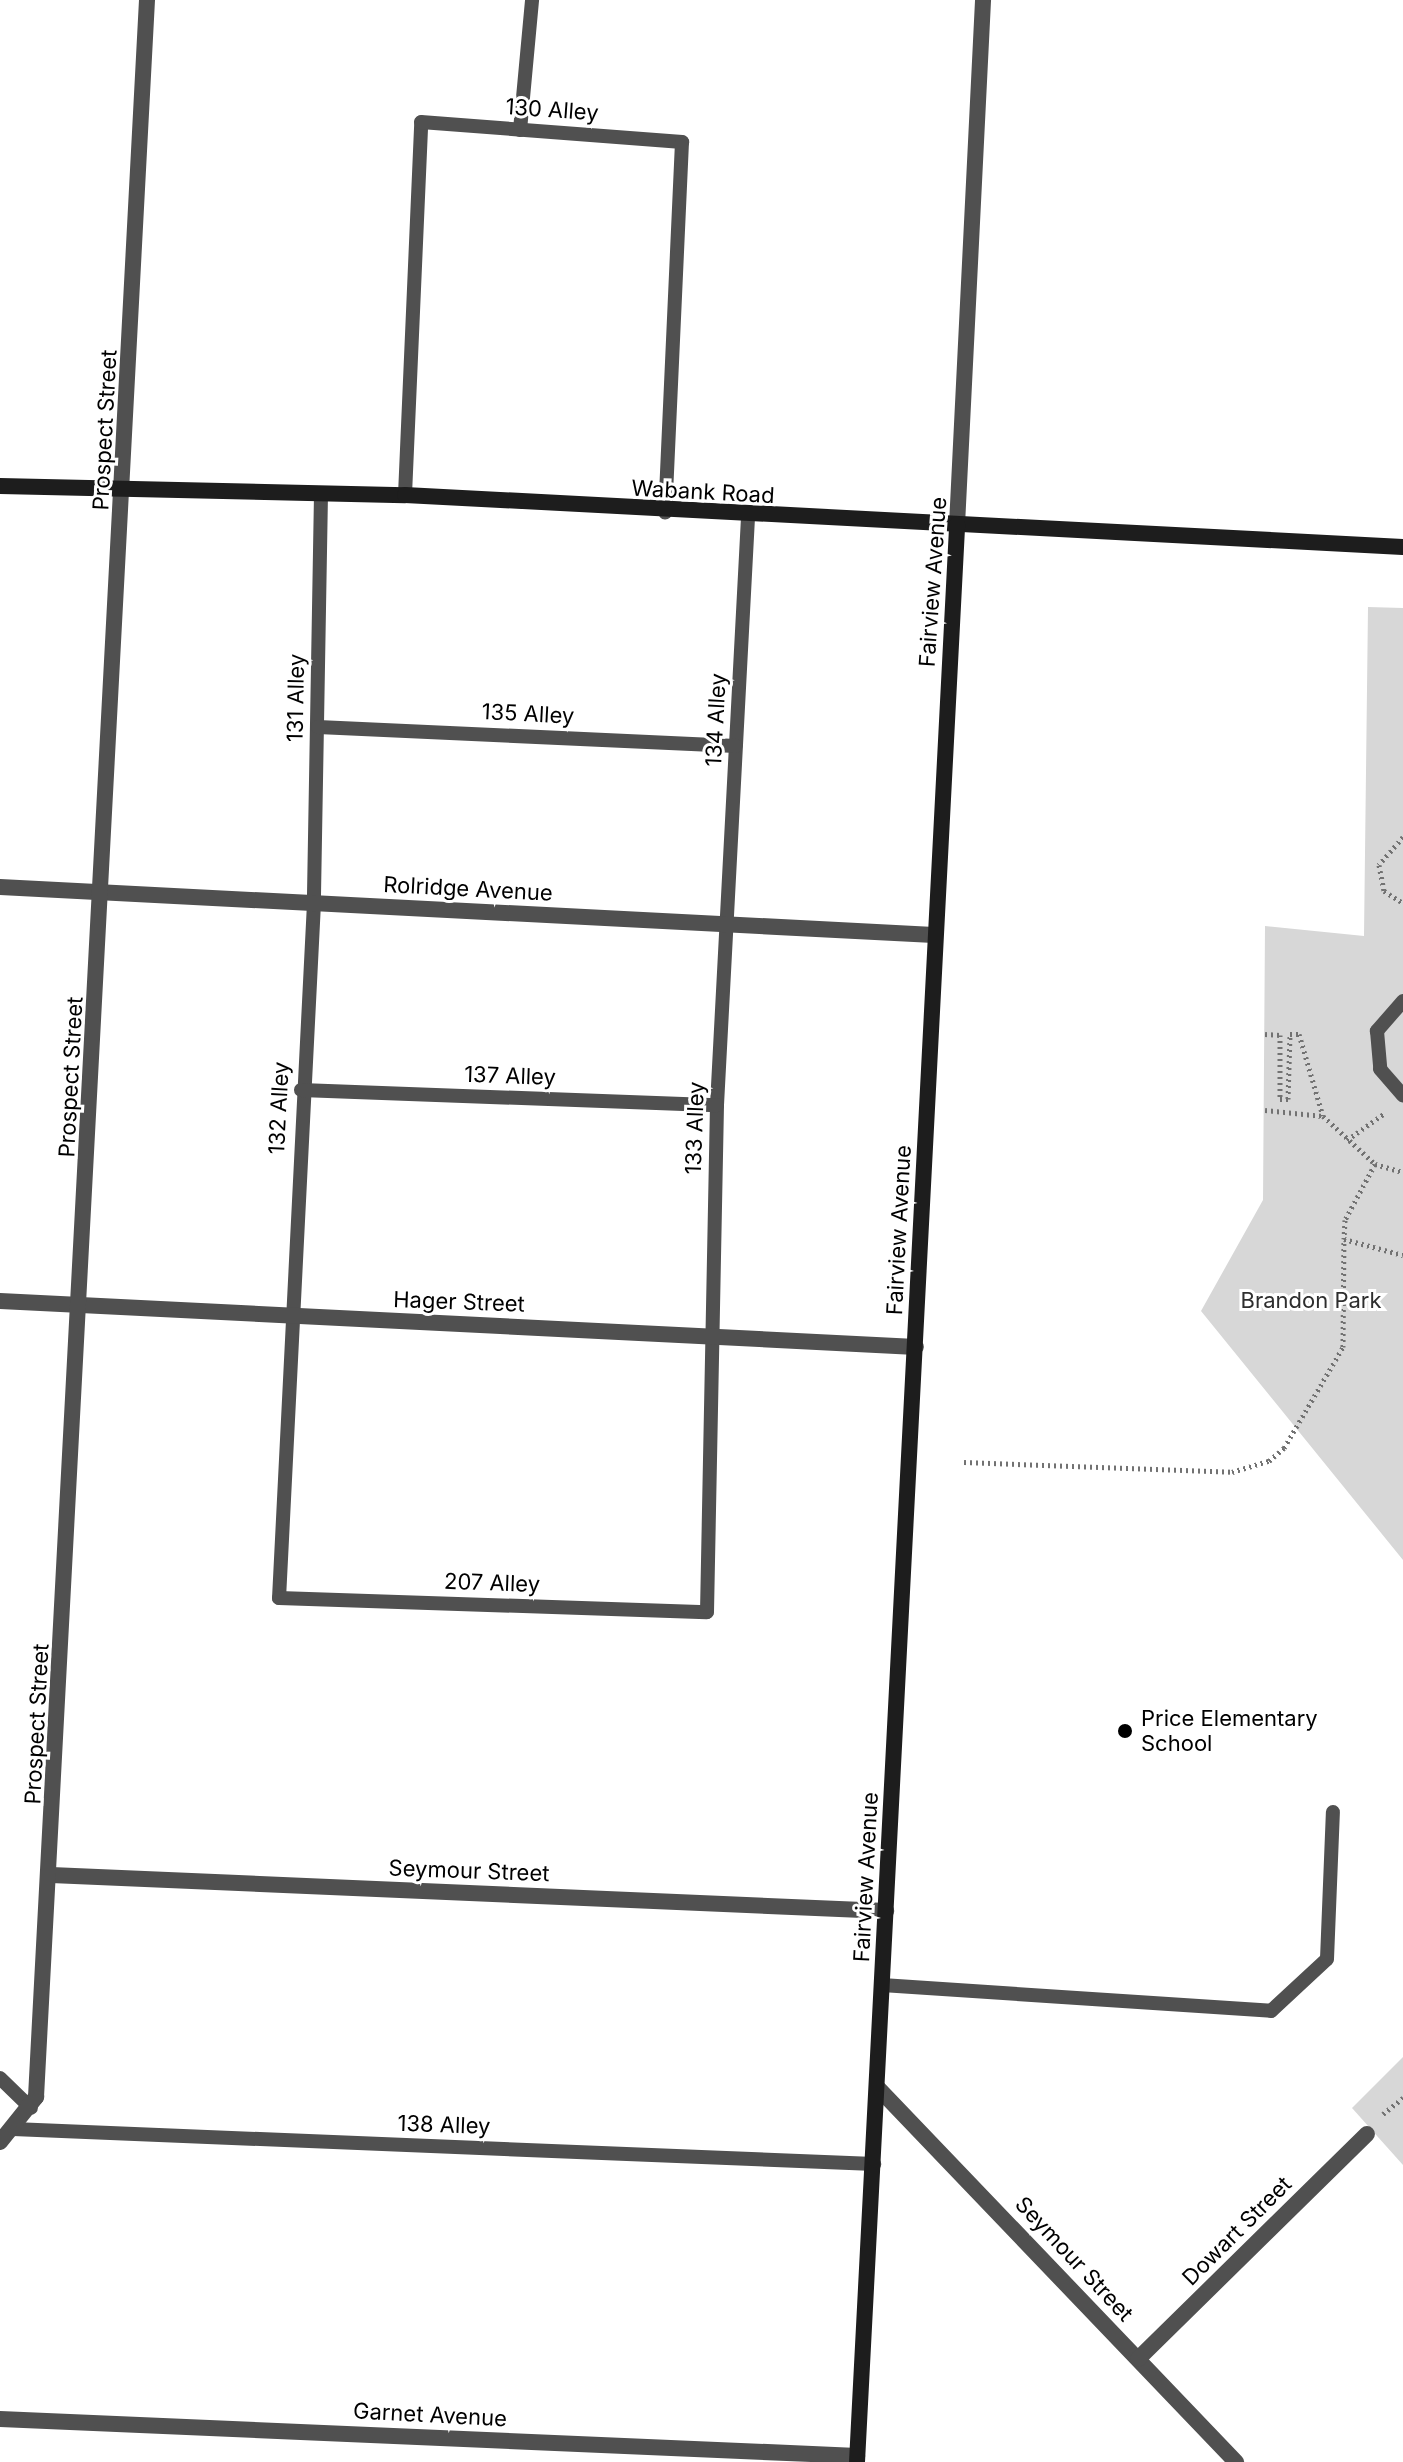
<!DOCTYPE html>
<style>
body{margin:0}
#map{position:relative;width:1403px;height:2462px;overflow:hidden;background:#fff;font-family:Inter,sans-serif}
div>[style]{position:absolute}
.green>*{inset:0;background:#d7d7d7}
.path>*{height:5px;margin-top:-2.5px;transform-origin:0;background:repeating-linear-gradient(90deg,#727272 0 2px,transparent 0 6px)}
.lane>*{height:14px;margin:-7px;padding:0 7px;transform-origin:7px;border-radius:7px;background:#505050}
.street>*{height:16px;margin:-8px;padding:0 8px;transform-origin:8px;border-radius:8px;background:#505050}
.secondary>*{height:16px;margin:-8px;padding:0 8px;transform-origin:8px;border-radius:8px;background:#1d1d1d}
.dots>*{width:22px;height:22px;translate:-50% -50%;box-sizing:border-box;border:4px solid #fff;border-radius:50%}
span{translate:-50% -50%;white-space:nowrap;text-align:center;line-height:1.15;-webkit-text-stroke:6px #fff;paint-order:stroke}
.street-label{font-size:22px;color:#000}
.park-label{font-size:22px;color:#2e2e2e}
.poi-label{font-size:22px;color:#000}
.left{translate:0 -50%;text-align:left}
</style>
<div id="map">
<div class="green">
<div style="clip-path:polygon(1368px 607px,1403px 608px,1403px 1560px,1201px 1311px,1263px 1200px,1265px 926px,1364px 936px)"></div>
<div style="clip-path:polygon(1403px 2057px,1403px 2165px,1352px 2108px)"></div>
</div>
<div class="path">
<div style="left:1403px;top:837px;width:37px;rotate:131deg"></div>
<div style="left:1379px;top:865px;width:26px;rotate:79deg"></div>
<div style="left:1384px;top:891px;width:22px;rotate:32deg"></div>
<div style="left:1265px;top:1034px;width:15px;rotate:4deg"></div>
<div style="left:1280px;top:1035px;width:64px;rotate:90deg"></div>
<div style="left:1280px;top:1099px;width:8px"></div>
<div style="left:1288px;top:1099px;width:65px;rotate:-88.2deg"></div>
<div style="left:1290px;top:1034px;width:9px"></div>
<div style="left:1299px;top:1034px;width:85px;rotate:73.7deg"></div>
<div style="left:1323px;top:1116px;width:71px;rotate:42.7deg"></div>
<div style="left:1375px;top:1164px;width:29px;rotate:16deg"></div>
<div style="left:1265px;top:1110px;width:58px;rotate:5.9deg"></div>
<div style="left:1347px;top:1140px;width:47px;rotate:-35.4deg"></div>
<div style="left:1375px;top:1164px;width:64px;rotate:118.2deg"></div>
<div style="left:1345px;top:1220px;width:19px;rotate:93deg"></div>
<div style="left:1344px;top:1239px;width:61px;rotate:15.2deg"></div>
<div style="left:964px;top:1462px;width:268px;rotate:2.1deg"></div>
<div style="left:1232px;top:1472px;width:39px;rotate:-17deg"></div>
<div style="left:1269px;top:1461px;width:20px;rotate:-41deg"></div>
<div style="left:1284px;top:1448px;width:117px;rotate:-59.7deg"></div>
<div style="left:1343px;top:1347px;width:108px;rotate:-89.5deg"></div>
<div style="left:1383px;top:2114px;width:26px;rotate:-39deg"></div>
</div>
<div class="lane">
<div style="left:520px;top:130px;width:131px;rotate:-84.7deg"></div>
<div style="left:321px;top:494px;width:409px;rotate:91deg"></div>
<div style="left:314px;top:903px;width:696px;rotate:92.88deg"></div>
<div style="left:279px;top:1598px;width:428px;rotate:1.9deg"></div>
<div style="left:707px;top:1612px;width:507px;rotate:-88.87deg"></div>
<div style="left:717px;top:1105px;width:589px;rotate:-86.98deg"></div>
<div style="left:405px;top:495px;width:373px;rotate:-87.5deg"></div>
<div style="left:421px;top:122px;width:262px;rotate:4.4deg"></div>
<div style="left:682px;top:142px;width:371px;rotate:92.6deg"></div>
<div style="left:318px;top:727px;width:418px;rotate:2.6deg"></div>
<div style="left:1403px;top:1001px;width:40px;rotate:131deg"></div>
<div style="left:1377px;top:1031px;width:38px;rotate:85deg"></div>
<div style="left:1380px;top:1069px;width:35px;rotate:49deg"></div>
<div style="left:301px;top:1090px;width:416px;rotate:2.1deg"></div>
<div style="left:882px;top:1985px;width:390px;rotate:3.8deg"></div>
<div style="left:1271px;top:2011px;width:76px;rotate:-42.9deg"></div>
<div style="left:1327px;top:1959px;width:147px;rotate:-87.7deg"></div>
<div style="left:0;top:2078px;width:43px;rotate:44.1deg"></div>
<div style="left:13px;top:2129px;width:862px;rotate:2.33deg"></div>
</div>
<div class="street">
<div style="left:957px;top:525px;width:526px;rotate:-87.16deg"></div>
<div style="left:0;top:887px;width:935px;rotate:2.94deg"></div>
<div style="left:0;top:1301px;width:917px;rotate:2.87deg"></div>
<div style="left:51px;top:1875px;width:836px;rotate:2.47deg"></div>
<div style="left:878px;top:2088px;width:518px;rotate:46.25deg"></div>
<div style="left:0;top:2142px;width:58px;rotate:-51.3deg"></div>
<div style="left:36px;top:2097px;width:2100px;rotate:-86.97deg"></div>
<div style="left:1138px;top:2359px;width:321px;rotate:-44.5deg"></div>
<div style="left:0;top:2419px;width:858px;rotate:2.47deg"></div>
</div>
<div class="secondary">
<div style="left:0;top:486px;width:405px;rotate:1.3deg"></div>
<div style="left:405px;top:495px;width:999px;rotate:2.98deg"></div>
<div style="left:857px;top:2462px;width:1940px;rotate:-87.04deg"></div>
</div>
<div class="dots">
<div style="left:1125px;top:1731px;background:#000"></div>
</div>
<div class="street-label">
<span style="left:552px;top:110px;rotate:4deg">130 Alley</span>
<span style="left:105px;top:430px;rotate:-87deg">Prospect Street</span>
<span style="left:703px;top:492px;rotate:3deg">Wabank Road</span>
<span style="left:933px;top:582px;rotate:-86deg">Fairview Avenue</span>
<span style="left:296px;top:698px;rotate:-89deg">131 Alley</span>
<span style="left:528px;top:714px;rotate:3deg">135 Alley</span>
<span style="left:716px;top:720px;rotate:-87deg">134 Alley</span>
<span style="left:468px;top:889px;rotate:3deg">Rolridge Avenue</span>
<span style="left:510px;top:1076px;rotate:2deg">137 Alley</span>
<span style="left:71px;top:1077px;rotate:-87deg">Prospect Street</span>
<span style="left:279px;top:1108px;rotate:-87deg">132 Alley</span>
<span style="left:695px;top:1128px;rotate:-88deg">133 Alley</span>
<span style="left:899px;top:1230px;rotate:-87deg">Fairview Avenue</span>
<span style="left:459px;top:1302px;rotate:2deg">Hager Street</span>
<span style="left:492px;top:1583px;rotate:2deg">207 Alley</span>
<span style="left:37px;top:1724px;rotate:-87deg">Prospect Street</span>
<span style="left:469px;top:1871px;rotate:2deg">Seymour Street</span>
<span style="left:866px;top:1877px;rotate:-87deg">Fairview Avenue</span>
<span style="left:444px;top:2125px;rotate:2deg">138 Alley</span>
<span style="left:1237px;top:2231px;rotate:-45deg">Dowart Street</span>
<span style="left:1074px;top:2259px;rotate:47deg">Seymour Street</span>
<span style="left:430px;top:2415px;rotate:3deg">Garnet Avenue</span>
</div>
<div class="park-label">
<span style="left:1311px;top:1301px">Brandon Park</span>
</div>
<div class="poi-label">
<span class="left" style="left:1141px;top:1731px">Price Elementary<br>School</span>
</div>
</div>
